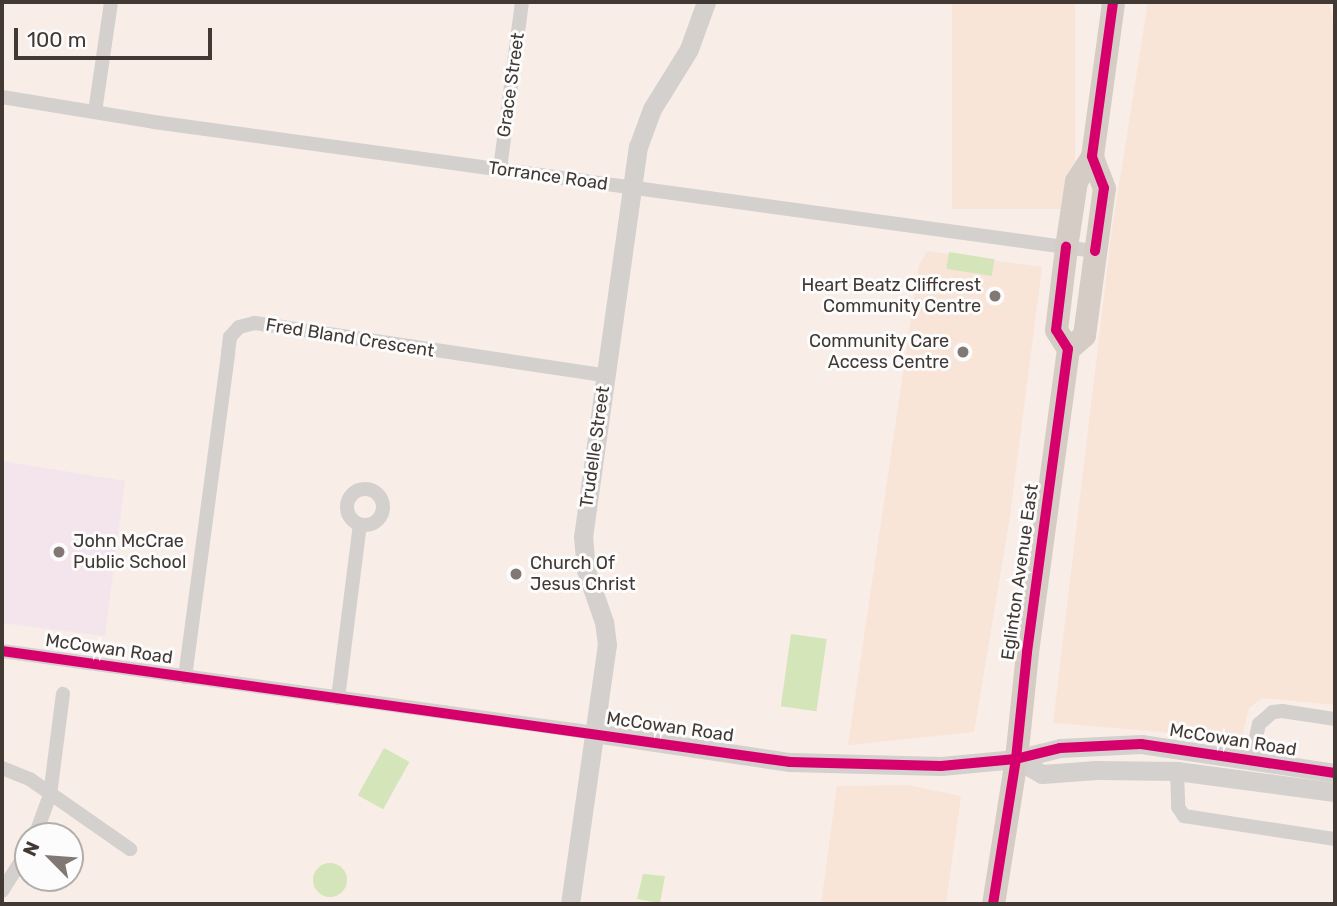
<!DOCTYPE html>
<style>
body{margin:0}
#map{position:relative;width:1337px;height:906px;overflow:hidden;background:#f8ede7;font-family:Rubik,sans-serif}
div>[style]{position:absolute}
.built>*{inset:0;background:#f9e4d8;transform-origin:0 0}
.education>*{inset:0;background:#f4e5ec}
.green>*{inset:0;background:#d4e5b9;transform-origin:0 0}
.round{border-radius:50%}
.street>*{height:14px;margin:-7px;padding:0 7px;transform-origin:7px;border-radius:7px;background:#d3d0ce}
.street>.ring{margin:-7px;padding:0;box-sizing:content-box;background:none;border:14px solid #d3d0ce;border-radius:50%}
.secondary>*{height:19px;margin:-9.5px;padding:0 9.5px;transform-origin:9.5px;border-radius:9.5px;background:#d3d0ce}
.primary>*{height:23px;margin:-11.5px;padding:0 11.5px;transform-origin:11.5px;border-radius:11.5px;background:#d5cdc5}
.cycleway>*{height:10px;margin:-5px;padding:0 5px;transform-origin:5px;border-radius:5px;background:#d6006c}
.dots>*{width:19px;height:19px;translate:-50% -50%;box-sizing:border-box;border:4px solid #fcfcfc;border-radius:50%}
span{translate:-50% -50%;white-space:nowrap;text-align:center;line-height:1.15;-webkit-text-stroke:6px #fcfcfc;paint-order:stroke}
.street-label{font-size:18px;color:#423935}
.poi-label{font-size:18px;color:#423935}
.right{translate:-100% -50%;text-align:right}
.left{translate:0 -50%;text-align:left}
.frame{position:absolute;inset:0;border:4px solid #423935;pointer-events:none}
.north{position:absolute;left:14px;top:822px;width:70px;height:70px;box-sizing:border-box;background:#fcfcfc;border:2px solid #b2aeac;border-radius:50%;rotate:295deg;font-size:19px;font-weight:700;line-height:28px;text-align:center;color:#423935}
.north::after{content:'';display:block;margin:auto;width:24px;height:32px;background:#827873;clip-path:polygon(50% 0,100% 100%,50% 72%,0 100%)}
.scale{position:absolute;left:14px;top:28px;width:198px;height:32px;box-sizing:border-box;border:4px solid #423935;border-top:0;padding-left:9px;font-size:21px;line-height:24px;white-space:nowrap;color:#423935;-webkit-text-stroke:5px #fcfcfc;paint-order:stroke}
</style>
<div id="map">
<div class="built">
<div style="left:952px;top:2px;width:123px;height:207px"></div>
<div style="clip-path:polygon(1148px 2px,1329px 2px,1335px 29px,1335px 705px,1262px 698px,1249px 708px,1240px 744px,1162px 732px,1053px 723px,1112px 229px)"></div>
<div style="clip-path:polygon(927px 251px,1042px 267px,1010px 516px,974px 732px,848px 745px,919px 265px)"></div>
<div style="clip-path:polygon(907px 785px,961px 796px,946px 904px,821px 904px,837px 786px)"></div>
</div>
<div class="education">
<div style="clip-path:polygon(2px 461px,125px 481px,105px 636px,2px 623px)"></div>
</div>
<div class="green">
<div style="left:949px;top:252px;width:46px;height:17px;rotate:9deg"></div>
<div style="left:791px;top:634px;width:36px;height:73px;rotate:8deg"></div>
<div style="left:384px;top:748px;width:29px;height:54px;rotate:29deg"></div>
<div class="round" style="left:313px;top:863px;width:34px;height:34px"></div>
<div style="clip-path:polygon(643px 874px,665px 876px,660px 903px,637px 899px)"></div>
</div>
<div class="street">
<div style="left:2px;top:97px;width:154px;rotate:9.3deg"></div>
<div style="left:154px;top:122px;width:950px;rotate:7.81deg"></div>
<div style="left:95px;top:112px;width:111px;rotate:-81.7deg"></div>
<div style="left:500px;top:169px;width:168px;rotate:-82.5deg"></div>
<div class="ring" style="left:347px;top:489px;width:22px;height:22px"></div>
<div style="left:2px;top:651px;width:599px;rotate:7.87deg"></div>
<div style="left:185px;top:677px;width:327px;rotate:-82.4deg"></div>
<div style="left:228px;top:353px;width:16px;rotate:-83deg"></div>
<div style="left:230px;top:337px;width:13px;rotate:-48deg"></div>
<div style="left:239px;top:327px;width:16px;rotate:-14deg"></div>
<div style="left:255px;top:323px;width:354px;rotate:8.5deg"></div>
<div style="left:338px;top:698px;width:175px;rotate:-82.8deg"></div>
<div style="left:1251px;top:761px;width:38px;rotate:-78deg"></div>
<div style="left:1259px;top:724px;width:18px;rotate:-41deg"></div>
<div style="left:1273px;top:712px;width:9px;rotate:-6deg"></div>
<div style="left:1282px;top:711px;width:54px;rotate:8.6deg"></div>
<div style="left:2px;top:768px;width:31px;rotate:22deg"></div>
<div style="left:31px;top:780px;width:121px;rotate:34.9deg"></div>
<div style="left:1177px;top:771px;width:36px;rotate:88deg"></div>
<div style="left:1178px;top:807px;width:11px;rotate:56deg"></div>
<div style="left:1184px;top:816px;width:153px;rotate:8.7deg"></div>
<div style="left:35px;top:836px;width:44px;rotate:-69.9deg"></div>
<div style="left:50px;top:795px;width:102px;rotate:-82.7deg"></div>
<div style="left:2px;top:891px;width:49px;rotate:-57.6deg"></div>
</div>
<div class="secondary">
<div style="left:595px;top:733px;width:197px;rotate:8.5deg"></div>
<div style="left:790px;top:762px;width:151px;rotate:1.5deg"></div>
<div style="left:941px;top:766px;width:75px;rotate:-5.3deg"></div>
<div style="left:1016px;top:759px;width:45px;rotate:-14deg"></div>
<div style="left:1060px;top:748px;width:81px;rotate:-2.8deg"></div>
<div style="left:1141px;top:744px;width:196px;rotate:8.5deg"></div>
<div style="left:1016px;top:759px;width:30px;rotate:30deg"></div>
<div style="left:1042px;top:774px;width:54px;rotate:-4.2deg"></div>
<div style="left:1096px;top:770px;width:81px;rotate:0.7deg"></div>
<div style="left:1177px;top:771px;width:159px;rotate:7.6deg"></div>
<div style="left:570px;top:904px;width:262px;rotate:-81.9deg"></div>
<div style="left:607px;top:645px;width:23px;rotate:-97deg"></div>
<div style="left:604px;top:622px;width:55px;rotate:-109.1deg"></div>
<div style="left:586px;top:570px;width:33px;rotate:-95deg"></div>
<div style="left:583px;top:537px;width:394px;rotate:-82deg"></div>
<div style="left:638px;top:147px;width:40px;rotate:-69.8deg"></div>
<div style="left:652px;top:109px;width:70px;rotate:-58.3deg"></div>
<div style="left:689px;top:49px;width:50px;rotate:-70.1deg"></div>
</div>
<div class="primary">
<div style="left:1068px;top:349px;width:22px;rotate:-122deg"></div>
<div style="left:1056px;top:330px;width:84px;rotate:-83.1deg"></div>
<div style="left:1066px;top:247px;width:67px;rotate:-81.4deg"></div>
<div style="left:1076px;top:181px;width:30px;rotate:-57deg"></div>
<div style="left:1092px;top:156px;width:155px;rotate:-82.2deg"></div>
<div style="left:993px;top:904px;width:147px;rotate:-81deg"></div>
<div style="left:1016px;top:759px;width:108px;rotate:-84.1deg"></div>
<div style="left:1027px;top:652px;width:306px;rotate:-82.3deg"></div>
<div style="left:1068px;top:349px;width:21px;rotate:-41deg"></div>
<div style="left:1084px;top:335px;width:148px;rotate:-82.3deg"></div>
<div style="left:1104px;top:188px;width:34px;rotate:-111deg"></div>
</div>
<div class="cycleway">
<div style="left:1095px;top:251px;width:64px;rotate:-81.9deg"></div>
<div style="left:1104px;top:188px;width:34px;rotate:-111deg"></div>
<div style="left:1092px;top:156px;width:155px;rotate:-82.2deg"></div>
<div style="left:2px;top:651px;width:796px;rotate:8.02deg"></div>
<div style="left:790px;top:762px;width:151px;rotate:1.5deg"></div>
<div style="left:941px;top:766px;width:75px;rotate:-5.3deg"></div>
<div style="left:1016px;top:759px;width:45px;rotate:-14deg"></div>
<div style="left:1060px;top:748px;width:81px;rotate:-2.8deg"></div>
<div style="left:1141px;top:744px;width:196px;rotate:8.5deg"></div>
<div style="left:993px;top:904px;width:147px;rotate:-81deg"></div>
<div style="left:1016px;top:759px;width:108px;rotate:-84.1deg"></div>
<div style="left:1027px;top:652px;width:306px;rotate:-82.3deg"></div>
<div style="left:1068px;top:349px;width:22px;rotate:-122deg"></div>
<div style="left:1056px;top:330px;width:84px;rotate:-83.1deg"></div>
</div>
<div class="dots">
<div style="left:995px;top:296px;background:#827873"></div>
<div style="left:963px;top:352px;background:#827873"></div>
<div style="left:59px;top:552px;background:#827873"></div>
<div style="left:516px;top:574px;background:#827873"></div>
</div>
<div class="street-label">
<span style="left:511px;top:85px;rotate:-82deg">Grace Street</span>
<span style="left:548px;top:176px;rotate:8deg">Torrance Road</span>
<span style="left:350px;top:338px;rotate:9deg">Fred Bland Crescent</span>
<span style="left:595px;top:447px;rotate:-82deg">Trudelle Street</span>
<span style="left:1020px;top:572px;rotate:-82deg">Eglinton Avenue East</span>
<span style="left:109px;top:649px;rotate:8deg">McCowan Road</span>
<span style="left:670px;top:727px;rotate:8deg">McCowan Road</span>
<span style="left:1233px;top:740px;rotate:9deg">McCowan Road</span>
</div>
<div class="poi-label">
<span class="right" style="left:981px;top:296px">Heart Beatz Cliffcrest<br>Community Centre</span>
<span class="right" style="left:949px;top:352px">Community Care<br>Access Centre</span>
<span class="left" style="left:73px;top:552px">John McCrae<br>Public School</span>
<span class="left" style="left:530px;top:574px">Church Of<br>Jesus Christ</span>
</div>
<div class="frame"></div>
<div class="north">N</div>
<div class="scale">100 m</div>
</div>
